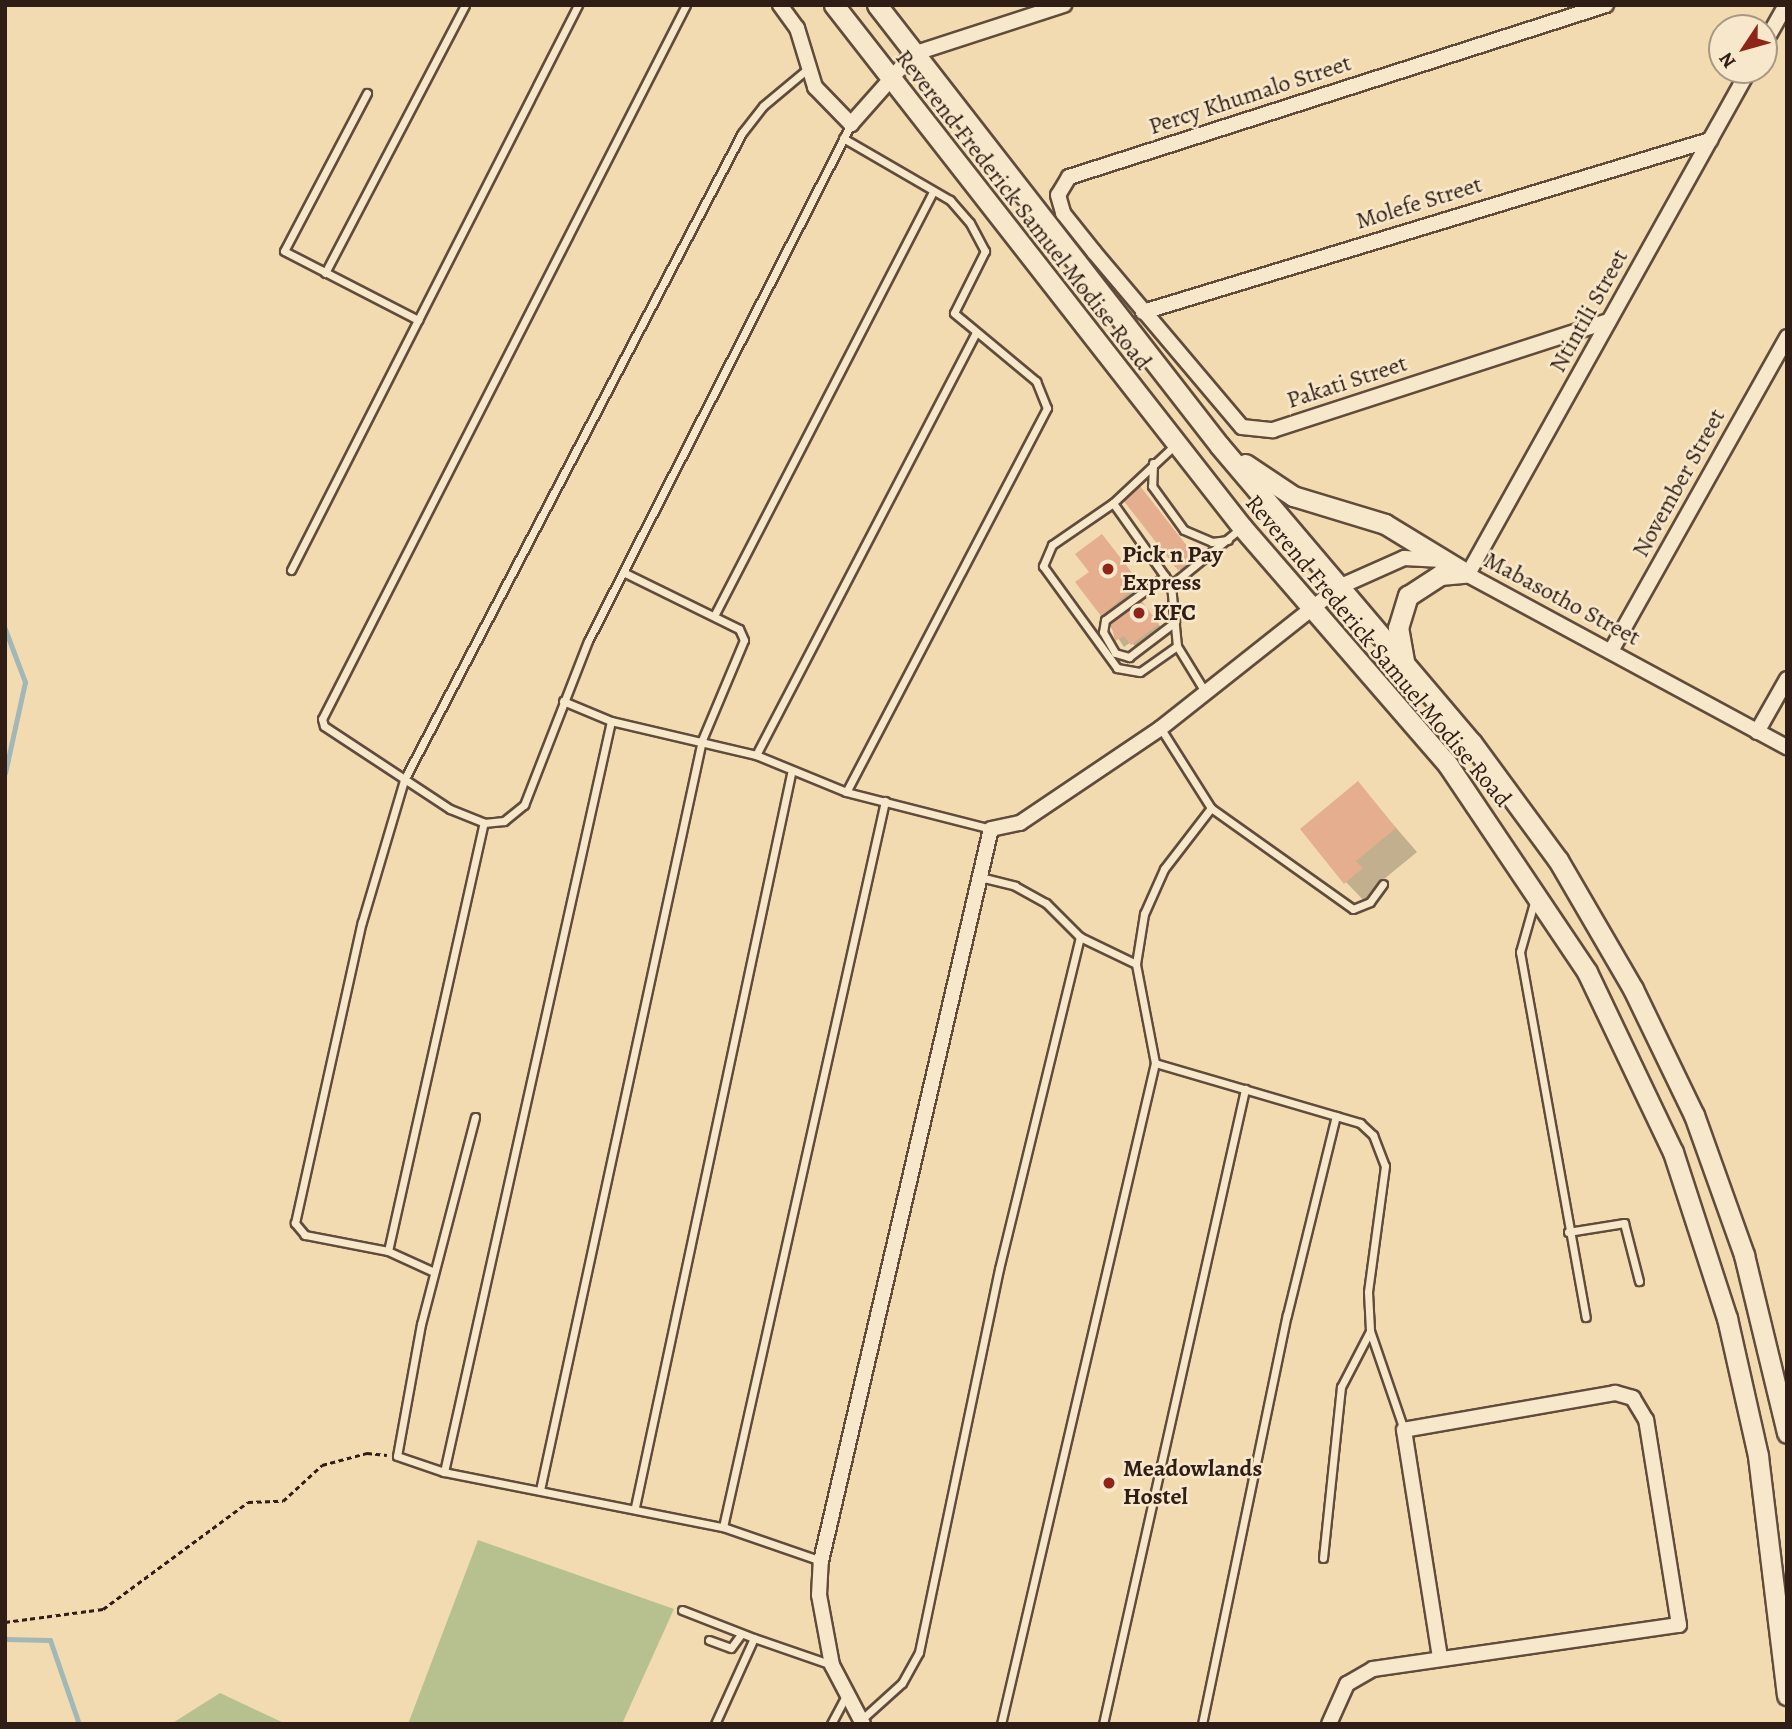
<!DOCTYPE html>
<style>
body{margin:0}
#map{position:relative;width:1792px;height:1729px;overflow:hidden;background:#f3dbb1;font-family:Alegreya,serif}
div>[style]{position:absolute}
.green>*{inset:0;background:#b6c18f}
.shadow>*{inset:0;background:#0003}
.stream>*{height:5px;margin:-2.5px;padding:0 2.5px;transform-origin:2.5px;border-radius:2.5px;background:#a1b8b7}
.building>*{inset:0;background:#e5ae8e;transform-origin:0 0}
.path>*{height:2.5px;margin-top:-1.25px;transform-origin:0;background:repeating-linear-gradient(90deg,#301d15 0 5px,transparent 0 8.5px)}
.roads{filter:drop-shadow(2px 0 #614c3c) drop-shadow(-2px 0 #614c3c) drop-shadow(0 2px #614c3c) drop-shadow(0 -2px #614c3c)}
.lane>*{height:7px;margin:-3.5px;padding:0 3.5px;transform-origin:3.5px;border-radius:3.5px;background:#f7e8cc}
.street>*{height:14px;margin:-7px;padding:0 7px;transform-origin:7px;border-radius:7px;background:#f7e8cc}
.secondary>*{height:19px;margin:-9.5px;padding:0 9.5px;transform-origin:9.5px;border-radius:9.5px;background:#f7e8cc}
.dots>*{width:19px;height:19px;translate:-50% -50%;box-sizing:border-box;border:4px solid #f7e8cc;border-radius:50%}
span{translate:-50% -50%;white-space:nowrap;text-align:center;line-height:1.15;-webkit-text-stroke:5px #f7e8cc;paint-order:stroke}
.street-label{font-size:24px;color:#301d15}
.poi-label{font-size:24px;color:#301d15;font-weight:700}
.left{translate:0 -50%;text-align:left}
.frame{position:absolute;inset:0;border:7px solid #301d15;pointer-events:none}
.north{position:absolute;left:1708px;top:14px;width:70px;height:70px;box-sizing:border-box;background:#f7e8cc;border:2px solid #a79783;border-radius:50%;rotate:234deg;font-size:19px;font-weight:700;line-height:28px;text-align:center;color:#301d15}
.north::after{content:'';display:block;margin:auto;width:24px;height:32px;background:#8f2418;clip-path:polygon(50% 0,100% 100%,50% 72%,0 100%)}
</style>
<div id="map">
<div class="green">
<div style="clip-path:polygon(478px 1540px,674px 1609px,622px 1724px,408px 1724px)"></div>
<div style="clip-path:polygon(220px 1693px,286px 1724px,171px 1724px)"></div>
</div>
<div class="shadow">
<div style="clip-path:polygon(1143px 491px,1198px 560px,1183px 572px,1180px 570px)"></div>
<div style="clip-path:polygon(1102px 536px,1149px 595px,1140px 602px,1165px 632px,1139px 651px,1131px 642px,1124px 647px,1102px 614px,1091px 572px)"></div>
<div style="clip-path:polygon(1358px 784px,1417px 852px,1378px 884px,1384px 892px,1368px 905px,1346px 882px)"></div>
</div>
<div class="stream">
<div style="left:5px;top:629px;width:57px;rotate:69.3deg"></div>
<div style="left:25px;top:682px;width:93px;rotate:102.4deg"></div>
<div style="left:5px;top:1639px;width:45px;rotate:1.3deg"></div>
<div style="left:50px;top:1640px;width:89px;rotate:71deg"></div>
</div>
<div class="building">
<div style="left:1140px;top:486px;width:90px;height:22px;rotate:52deg"></div>
<div style="clip-path:polygon(1102px 534px,1140px 583px,1101px 616px,1075px 582px,1089px 572px,1075px 554px)"></div>
<div style="clip-path:polygon(1142px 601px,1159px 624px,1131px 645px,1124px 636px,1115px 641px,1111px 623px)"></div>
<div style="clip-path:polygon(1358px 781px,1396px 828px,1356px 861px,1363px 868px,1344px 884px,1300px 829px)"></div>
</div>
<div class="path">
<div style="left:5px;top:1622px;width:99px;rotate:-7.6deg"></div>
<div style="left:103px;top:1609px;width:180px;rotate:-36.4deg"></div>
<div style="left:248px;top:1502px;width:35px;rotate:-2deg"></div>
<div style="left:283px;top:1501px;width:53px;rotate:-42.7deg"></div>
<div style="left:322px;top:1465px;width:47px;rotate:-14.9deg"></div>
<div style="left:367px;top:1453px;width:20px;rotate:6deg"></div>
</div>
<div class="roads">
<div class="lane">
<div style="left:686px;top:5px;width:801px;rotate:117.01deg"></div>
<div style="left:322px;top:719px;width:7px;rotate:74deg"></div>
<div style="left:324px;top:726px;width:151px;rotate:33.4deg"></div>
<div style="left:450px;top:809px;width:37px;rotate:22deg"></div>
<div style="left:484px;top:823px;width:20px;rotate:-6deg"></div>
<div style="left:504px;top:821px;width:26px;rotate:-39deg"></div>
<div style="left:524px;top:805px;width:176px;rotate:-68.7deg"></div>
<div style="left:588px;top:641px;width:580px;rotate:-63.04deg"></div>
<div style="left:367px;top:93px;width:178px;rotate:117.7deg"></div>
<div style="left:284px;top:251px;width:151px;rotate:27.2deg"></div>
<div style="left:843px;top:138px;width:124px;rotate:30.1deg"></div>
<div style="left:950px;top:200px;width:30px;rotate:49deg"></div>
<div style="left:970px;top:223px;width:32px;rotate:62deg"></div>
<div style="left:985px;top:251px;width:69px;rotate:116.6deg"></div>
<div style="left:954px;top:313px;width:107px;rotate:39.7deg"></div>
<div style="left:1036px;top:381px;width:29px;rotate:68deg"></div>
<div style="left:1047px;top:408px;width:433px;rotate:117.6deg"></div>
<div style="left:325px;top:273px;width:302px;rotate:-62.4deg"></div>
<div style="left:1176px;top:444px;width:86px;rotate:136.9deg"></div>
<div style="left:1113px;top:503px;width:100px;rotate:54.7deg"></div>
<div style="left:1171px;top:585px;width:61px;rotate:84.4deg"></div>
<div style="left:1177px;top:646px;width:52px;rotate:58.5deg"></div>
<div style="left:1153px;top:463px;width:23px;rotate:92deg"></div>
<div style="left:1152px;top:486px;width:54px;rotate:54deg"></div>
<div style="left:1184px;top:530px;width:30px;rotate:23deg"></div>
<div style="left:1212px;top:542px;width:16px;rotate:-7deg"></div>
<div style="left:1113px;top:503px;width:74px;rotate:145.5deg"></div>
<div style="left:1052px;top:545px;width:23px;rotate:113deg"></div>
<div style="left:1043px;top:566px;width:126px;rotate:54deg"></div>
<div style="left:1117px;top:668px;width:23px;rotate:10deg"></div>
<div style="left:1140px;top:672px;width:45px;rotate:-35.1deg"></div>
<div style="left:291px;top:570px;width:634px;rotate:-63.07deg"></div>
<div style="left:1165px;top:576px;width:74px;rotate:143.7deg"></div>
<div style="left:1105px;top:620px;width:12px;rotate:99deg"></div>
<div style="left:1103px;top:632px;width:24px;rotate:60deg"></div>
<div style="left:1115px;top:653px;width:15px;rotate:16deg"></div>
<div style="left:1129px;top:657px;width:58px;rotate:-37.3deg"></div>
<div style="left:1171px;top:585px;width:92px;rotate:-39.2deg"></div>
<div style="left:714px;top:616px;width:476px;rotate:-62.7deg"></div>
<div style="left:563px;top:701px;width:52px;rotate:22.6deg"></div>
<div style="left:611px;top:721px;width:149px;rotate:13.2deg"></div>
<div style="left:756px;top:755px;width:97px;rotate:22.3deg"></div>
<div style="left:846px;top:792px;width:150px;rotate:14.3deg"></div>
<div style="left:756px;top:755px;width:476px;rotate:-62.5deg"></div>
<div style="left:1211px;top:808px;width:174px;rotate:35.4deg"></div>
<div style="left:1353px;top:909px;width:18px;rotate:-22deg"></div>
<div style="left:1370px;top:902px;width:22px;rotate:-54deg"></div>
<div style="left:980px;top:877px;width:36px;rotate:14deg"></div>
<div style="left:1015px;top:886px;width:35px;rotate:29deg"></div>
<div style="left:1046px;top:903px;width:48px;rotate:45deg"></div>
<div style="left:1080px;top:937px;width:62px;rotate:25.7deg"></div>
<div style="left:1535px;top:899px;width:55px;rotate:105.8deg"></div>
<div style="left:1520px;top:952px;width:371px;rotate:79.8deg"></div>
<div style="left:1155px;top:1063px;width:214px;rotate:16.3deg"></div>
<div style="left:1360px;top:1123px;width:18px;rotate:43deg"></div>
<div style="left:1373px;top:1135px;width:33px;rotate:69deg"></div>
<div style="left:1385px;top:1166px;width:127px;rotate:97.7deg"></div>
<div style="left:1368px;top:1292px;width:39px;rotate:87deg"></div>
<div style="left:1370px;top:1331px;width:105px;rotate:71deg"></div>
<div style="left:475px;top:1117px;width:214px;rotate:104.6deg"></div>
<div style="left:421px;top:1324px;width:134px;rotate:100.3deg"></div>
<div style="left:397px;top:1456px;width:50px;rotate:18.8deg"></div>
<div style="left:444px;top:1472px;width:284px;rotate:11.2deg"></div>
<div style="left:723px;top:1527px;width:104px;rotate:19.1deg"></div>
<div style="left:1568px;top:1232px;width:57px;rotate:-9.1deg"></div>
<div style="left:1624px;top:1223px;width:60px;rotate:75.5deg"></div>
<div style="left:388px;top:1251px;width:439px;rotate:-77.4deg"></div>
<div style="left:434px;top:1272px;width:51px;rotate:-155.5deg"></div>
<div style="left:388px;top:1251px;width:85px;rotate:-169.1deg"></div>
<div style="left:305px;top:1235px;width:16px;rotate:-130deg"></div>
<div style="left:295px;top:1223px;width:308px;rotate:-77.5deg"></div>
<div style="left:362px;top:922px;width:148px;rotate:-73.5deg"></div>
<div style="left:404px;top:780px;width:730px;rotate:-62.42deg"></div>
<div style="left:742px;top:133px;width:34px;rotate:-52deg"></div>
<div style="left:763px;top:106px;width:56px;rotate:-39.9deg"></div>
<div style="left:444px;top:1472px;width:769px;rotate:-77.46deg"></div>
<div style="left:540px;top:1490px;width:767px;rotate:-77.81deg"></div>
<div style="left:702px;top:740px;width:108px;rotate:-67.2deg"></div>
<div style="left:744px;top:640px;width:12px;rotate:-114deg"></div>
<div style="left:739px;top:629px;width:129px;rotate:-153.8deg"></div>
<div style="left:635px;top:1507px;width:749px;rotate:-77.99deg"></div>
<div style="left:723px;top:1527px;width:744px;rotate:-77.42deg"></div>
<div style="left:1323px;top:1558px;width:172px;rotate:-84deg"></div>
<div style="left:1341px;top:1387px;width:63px;rotate:-62.6deg"></div>
<div style="left:682px;top:1610px;width:77px;rotate:21.3deg"></div>
<div style="left:709px;top:1640px;width:23px;rotate:20deg"></div>
<div style="left:731px;top:1648px;width:17px;rotate:-54deg"></div>
<div style="left:861px;top:1720px;width:55px;rotate:-42.1deg"></div>
<div style="left:902px;top:1683px;width:35px;rotate:-61deg"></div>
<div style="left:919px;top:1652px;width:391px;rotate:-78.2deg"></div>
<div style="left:999px;top:1269px;width:342px;rotate:-76.3deg"></div>
<div style="left:715px;top:1724px;width:94px;rotate:-65.6deg"></div>
<div style="left:754px;top:1638px;width:83px;rotate:19.1deg"></div>
<div style="left:831px;top:1724px;width:34px;rotate:-62deg"></div>
<div style="left:1001px;top:1724px;width:679px;rotate:-76.89deg"></div>
<div style="left:1155px;top:1063px;width:101px;rotate:-100.9deg"></div>
<div style="left:1136px;top:964px;width:51px;rotate:-80.9deg"></div>
<div style="left:1144px;top:914px;width:49px;rotate:-66deg"></div>
<div style="left:1164px;top:869px;width:77px;rotate:-52.4deg"></div>
<div style="left:1211px;top:808px;width:93px;rotate:-122.3deg"></div>
<div style="left:1103px;top:1724px;width:651px;rotate:-77.39deg"></div>
<div style="left:1202px;top:1724px;width:418px;rotate:-78.3deg"></div>
<div style="left:1287px;top:1315px;width:205px;rotate:-76.2deg"></div>
</div>
<div class="street">
<div style="left:780px;top:5px;width:29px;rotate:54deg"></div>
<div style="left:797px;top:28px;width:62px;rotate:73deg"></div>
<div style="left:815px;top:87px;width:52px;rotate:45.8deg"></div>
<div style="left:851px;top:124px;width:94px;rotate:-48.5deg"></div>
<div style="left:913px;top:54px;width:159px;rotate:-18deg"></div>
<div style="left:1606px;top:5px;width:564px;rotate:162.24deg"></div>
<div style="left:1069px;top:177px;width:21px;rotate:121deg"></div>
<div style="left:1058px;top:195px;width:19px;rotate:74deg"></div>
<div style="left:1063px;top:213px;width:50px;rotate:51.5deg"></div>
<div style="left:1094px;top:252px;width:229px;rotate:49.8deg"></div>
<div style="left:1242px;top:427px;width:31px;rotate:6deg"></div>
<div style="left:1273px;top:430px;width:353px;rotate:-18deg"></div>
<div style="left:1764px;top:44px;width:45px;rotate:-60.6deg"></div>
<div style="left:1143px;top:312px;width:593px;rotate:-16.88deg"></div>
<div style="left:1459px;top:570px;width:373px;rotate:28.4deg"></div>
<div style="left:1468px;top:574px;width:577px;rotate:-60.86deg"></div>
<div style="left:1611px;top:651px;width:360px;rotate:-60.7deg"></div>
<div style="left:1757px;top:732px;width:61px;rotate:-60.5deg"></div>
<div style="left:863px;top:1724px;width:67px;rotate:-117.7deg"></div>
<div style="left:832px;top:1665px;width:71px;rotate:-100.5deg"></div>
<div style="left:819px;top:1595px;width:34px;rotate:-87deg"></div>
<div style="left:821px;top:1561px;width:751px;rotate:-76.93deg"></div>
<div style="left:991px;top:829px;width:30px;rotate:-12deg"></div>
<div style="left:1020px;top:823px;width:170px;rotate:-34deg"></div>
<div style="left:1161px;top:728px;width:227px;rotate:-38.4deg"></div>
<div style="left:1339px;top:587px;width:71px;rotate:-24deg"></div>
<div style="left:1404px;top:558px;width:33px;rotate:3deg"></div>
<div style="left:1329px;top:1724px;width:44px;rotate:-65.8deg"></div>
<div style="left:1347px;top:1684px;width:30px;rotate:-30deg"></div>
<div style="left:1373px;top:1669px;width:309px;rotate:-8.2deg"></div>
<div style="left:1679px;top:1625px;width:208px;rotate:-99.1deg"></div>
<div style="left:1646px;top:1420px;width:26px;rotate:-121deg"></div>
<div style="left:1633px;top:1398px;width:19px;rotate:-164deg"></div>
<div style="left:1615px;top:1393px;width:214px;rotate:170.1deg"></div>
<div style="left:1404px;top:1430px;width:231px;rotate:81deg"></div>
</div>
<div class="secondary">
<div style="left:834px;top:5px;width:663px;rotate:51.99deg"></div>
<div style="left:1242px;top:527px;width:315px;rotate:49.1deg"></div>
<div style="left:1448px;top:765px;width:249px;rotate:56.1deg"></div>
<div style="left:1587px;top:972px;width:199px;rotate:64.5deg"></div>
<div style="left:1673px;top:1152px;width:175px;rotate:72deg"></div>
<div style="left:1727px;top:1318px;width:141px;rotate:77.3deg"></div>
<div style="left:1758px;top:1456px;width:241px;rotate:83.1deg"></div>
<div style="left:877px;top:5px;width:557px;rotate:52.14deg"></div>
<div style="left:1219px;top:445px;width:391px;rotate:49.7deg"></div>
<div style="left:1472px;top:743px;width:145px;rotate:53.7deg"></div>
<div style="left:1558px;top:860px;width:149px;rotate:59.8deg"></div>
<div style="left:1633px;top:989px;width:140px;rotate:64.2deg"></div>
<div style="left:1694px;top:1115px;width:149px;rotate:70.3deg"></div>
<div style="left:1744px;top:1255px;width:183px;rotate:76.4deg"></div>
<div style="left:1245px;top:464px;width:58px;rotate:33.7deg"></div>
<div style="left:1293px;top:496px;width:96px;rotate:16.9deg"></div>
<div style="left:1385px;top:524px;width:90px;rotate:31.4deg"></div>
<div style="left:1404px;top:661px;width:34px;rotate:-100deg"></div>
<div style="left:1398px;top:628px;width:34px;rotate:-73deg"></div>
<div style="left:1408px;top:596px;width:38px;rotate:-33deg"></div>
<div style="left:1440px;top:575px;width:25px;rotate:-5deg"></div>
</div>
</div>
<div class="dots">
<div style="left:1108px;top:569px;background:#8f2418"></div>
<div style="left:1139px;top:613px;background:#8f2418"></div>
<div style="left:1109px;top:1483px;background:#8f2418"></div>
</div>
<div class="street-label">
<span style="left:1250px;top:95px;rotate:-18deg">Percy Khumalo Street</span>
<span style="left:1419px;top:203px;rotate:-17deg">Molefe Street</span>
<span style="left:1023px;top:210px;rotate:52deg">Reverend Frederick Samuel Modise Road</span>
<span style="left:1589px;top:311px;rotate:-61deg">Ntintili Street</span>
<span style="left:1347px;top:382px;rotate:-18deg">Pakati Street</span>
<span style="left:1679px;top:483px;rotate:-61deg">November Street</span>
<span style="left:1562px;top:599px;rotate:28deg">Mabasotho Street</span>
<span style="left:1378px;top:651px;rotate:50deg">Reverend Frederick Samuel Modise Road</span>
</div>
<div class="poi-label">
<span class="left" style="left:1122px;top:569px">Pick n Pay<br>Express</span>
<span class="left" style="left:1153px;top:613px">KFC</span>
<span class="left" style="left:1123px;top:1483px">Meadowlands<br>Hostel</span>
</div>
<div class="frame"></div>
<div class="north">N</div>
</div>
